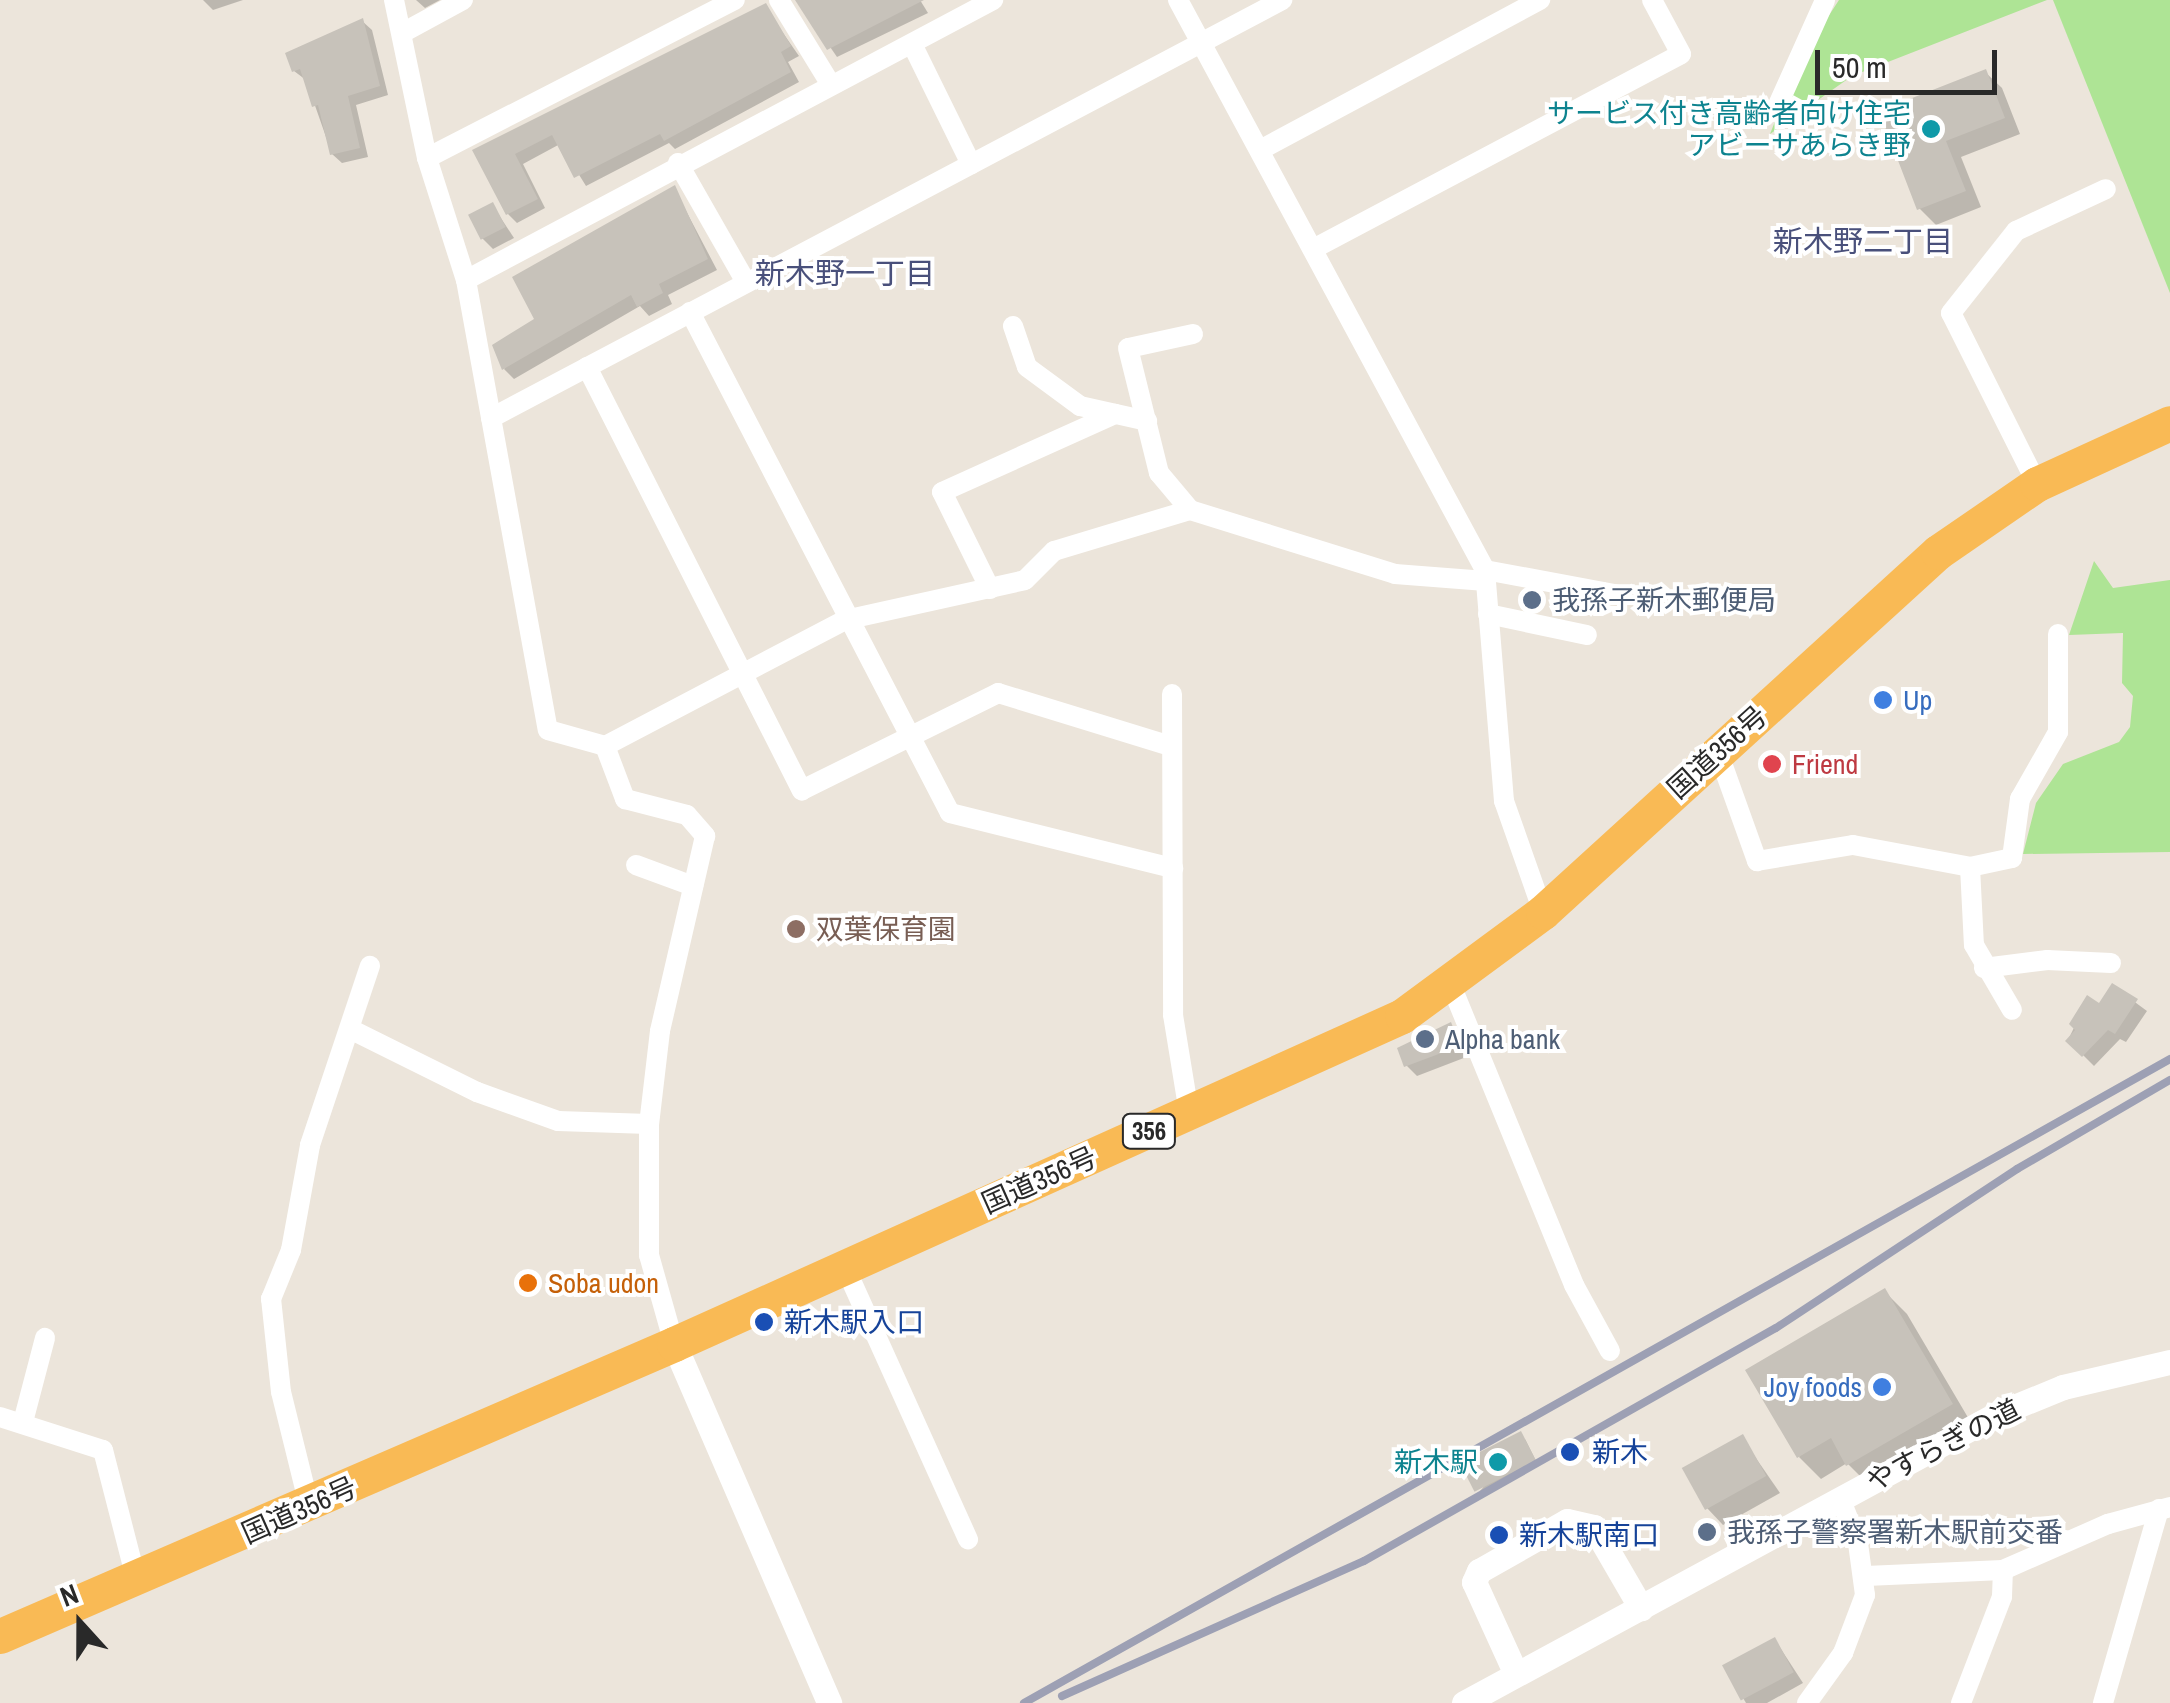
<!DOCTYPE html>
<meta charset="utf-8">
<style>
body{margin:0}
#map{position:relative;width:2170px;height:1703px;overflow:hidden;background:#ece5db;font-family:"Archivo Narrow","Noto Sans JP",sans-serif}
div>[style]{position:absolute}
.green>*{inset:0;background:#aee495}
.shadow>*{inset:0;background:#0003}
.building>*{inset:0;background:#c7c2ba;transform-origin:0 0}
.minor>*{height:20px;margin:-10px;padding:0 10px;transform-origin:10px;border-radius:10px;background:#fff}
.tertiary>*{height:25px;margin:-12.5px;padding:0 12.5px;transform-origin:12.5px;border-radius:12.5px;background:#fff}
.trunk>*{height:35px;margin:-17.5px;padding:0 17.5px;transform-origin:17.5px;border-radius:17.5px;background:#f9ba55}
.rail>*{height:8px;margin:-4px;padding:0 4px;transform-origin:4px;border-radius:4px;background:#9da0b4}
.dots>*{width:28px;height:28px;translate:-50% -50%;box-sizing:border-box;border:5px solid #fff;border-radius:50%}
span{translate:-50% -50%;white-space:nowrap;text-align:center;line-height:1.15;-webkit-text-stroke:8px #fff;paint-order:stroke}
.shield-label span{padding:2px 8px;background:#fff;border:2px solid;border-radius:8px;-webkit-text-stroke-width:0}
.shield-label{font-size:25px;color:#292929;font-weight:700}
.culture-label{font-size:28px;color:#0d838f}
.right{translate:-100% -50%;text-align:right}
.service-label{font-size:28px;color:#4e5e75}
.left{translate:0 -50%;text-align:left}
.shop-label{font-size:28px;color:#366cbe}
.street-label{font-size:28px;color:#292929}
.health-label{font-size:28px;color:#be3a42}
.education-label{font-size:28px;color:#785e54}
.food-label{font-size:28px;color:#c56008}
.transit-label{font-size:28px;color:#164399}
.neighbourhood-label{font-size:30px;color:#49507b}
.north{position:absolute;left:30px;top:1573px;width:100px;height:100px;-webkit-text-stroke:8px #fff;paint-order:stroke;rotate:339deg;font-size:28px;font-weight:700;line-height:40px;text-align:center;color:#292929}
.north::after{content:'';display:block;margin:auto;width:35px;height:45px;background:#292929;clip-path:polygon(50% 0,100% 100%,50% 72%,0 100%)}
.scale{position:absolute;left:1815px;top:50px;width:182px;height:45px;box-sizing:border-box;border:5px solid #292929;border-top:0;padding-left:12px;font-size:30px;line-height:35px;white-space:nowrap;color:#292929;-webkit-text-stroke:8px #fff;paint-order:stroke}
</style>
<div id="map">
<div class="green">
<div style="clip-path:polygon(1839px 0,2047px 0,1852px 76px,1770px 134px,1798px 63px)"></div>
<div style="clip-path:polygon(2053px 0,2170px 0,2170px 293px)"></div>
<div style="clip-path:polygon(2094px 561px,2113px 588px,2170px 580px,2170px 852px,2023px 854px,2036px 803px,2063px 764px,2119px 742px,2130px 727px,2133px 696px,2122px 683px,2123px 633px,2069px 635px)"></div>
</div>
<div class="shadow">
<div style="clip-path:polygon(203px 0,243px 0,213px 10px)"></div>
<div style="clip-path:polygon(416px 0,440px 0,425px 8px)"></div>
<div style="clip-path:polygon(798px 0,920px 0,928px 13px,837px 57px)"></div>
<div style="clip-path:polygon(767px 10px,799px 56px,788px 62px,799px 82px,675px 149px,669px 143px,586px 186px,560px 144px,523px 164px,545px 208px,517px 223px,508px 214px,475px 151px)"></div>
<div style="clip-path:polygon(362px 21px,372px 30px,388px 95px,356px 105px,368px 157px,342px 163px,332px 154px,306px 80px,294px 71px)"></div>
<div style="clip-path:polygon(1985px 72px,2002px 88px,2020px 134px,1961px 157px,1981px 207px,1936px 225px,1919px 208px,1882px 113px)"></div>
<div style="clip-path:polygon(674px 188px,717px 270px,668px 295px,672px 304px,649px 316px,640px 306px,514px 379px,504px 369px,537px 320px)"></div>
<div style="clip-path:polygon(493px 206px,514px 238px,493px 249px,482px 238px)"></div>
<div style="clip-path:polygon(2113px 986px,2147px 1011px,2126px 1042px,2120px 1039px,2094px 1066px,2068px 1040px,2088px 999px,2100px 1006px)"></div>
<div style="clip-path:polygon(1450px 1025px,1469px 1056px,1417px 1076px,1407px 1066px,1414px 1039px)"></div>
<div style="clip-path:polygon(1885px 1292px,1907px 1314px,1973px 1426px,1870px 1486px,1847px 1463px,1821px 1479px,1799px 1457px)"></div>
<div style="clip-path:polygon(1742px 1438px,1780px 1493px,1723px 1525px,1707px 1508px)"></div>
<div style="clip-path:polygon(1525px 1439px,1538px 1465px,1484px 1496px,1480px 1491px)"></div>
<div style="clip-path:polygon(1775px 1640px,1803px 1683px,1767px 1703px,1746px 1703px,1725px 1667px)"></div>
</div>
<div class="building">
<div style="clip-path:polygon(795px 0,924px 0,827px 50px)"></div>
<div style="clip-path:polygon(766px 3px,791px 46px,781px 52px,791px 72px,664px 141px,660px 134px,574px 178px,552px 135px,515px 154px,538px 199px,506px 215px,472px 150px)"></div>
<div style="clip-path:polygon(363px 18px,380px 86px,348px 96px,360px 148px,330px 155px,318px 105px,312px 107px,300px 69px,292px 72px,285px 53px)"></div>
<div style="clip-path:polygon(1986px 69px,2005px 118px,1946px 141px,1966px 191px,1917px 210px,1879px 111px)"></div>
<div style="clip-path:polygon(675px 185px,708px 259px,659px 284px,663px 293px,637px 307px,631px 295px,502px 370px,492px 345px,534px 319px,512px 277px)"></div>
<div style="left:493px;top:202px;width:28px;height:28px;rotate:63deg"></div>
<div style="clip-path:polygon(2112px 983px,2138px 999px,2115px 1034px,2108px 1030px,2082px 1057px,2065px 1041px,2075px 1030px,2069px 1024px,2087px 995px,2099px 1003px)"></div>
<div style="clip-path:polygon(1451px 1022px,1460px 1046px,1404px 1067px,1397px 1048px)"></div>
<div style="clip-path:polygon(1885px 1288px,1953px 1404px,1846px 1466px,1831px 1438px,1797px 1458px,1745px 1370px)"></div>
<div style="left:1521px;top:1431px;width:33px;height:69px;rotate:63deg"></div>
<div style="left:1743px;top:1434px;width:48px;height:70px;rotate:61deg"></div>
<div style="left:1775px;top:1637px;width:40px;height:60px;rotate:62deg"></div>
</div>
<div class="minor">
<div style="left:394px;top:0;width:161px;rotate:78.2deg"></div>
<div style="left:427px;top:158px;width:128px;rotate:72.3deg"></div>
<div style="left:466px;top:280px;width:457px;rotate:79.7deg"></div>
<div style="left:548px;top:730px;width:59px;rotate:15.7deg"></div>
<div style="left:605px;top:746px;width:57px;rotate:69.3deg"></div>
<div style="left:625px;top:799px;width:64px;rotate:14.5deg"></div>
<div style="left:687px;top:815px;width:28px;rotate:49deg"></div>
<div style="left:705px;top:836px;width:200px;rotate:103deg"></div>
<div style="left:660px;top:1031px;width:94px;rotate:96.7deg"></div>
<div style="left:649px;top:1124px;width:131px;rotate:90deg"></div>
<div style="left:649px;top:1255px;width:92px;rotate:74.3deg"></div>
<div style="left:779px;top:0;width:100px;rotate:58.5deg"></div>
<div style="left:1178px;top:0;width:647px;rotate:61.69deg"></div>
<div style="left:1485px;top:570px;width:232px;rotate:85.3deg"></div>
<div style="left:1504px;top:801px;width:118px;rotate:70.6deg"></div>
<div style="left:404px;top:32px;width:67px;rotate:-28.5deg"></div>
<div style="left:912px;top:44px;width:134px;rotate:63.8deg"></div>
<div style="left:1777px;top:107px;width:117px;rotate:-65.8deg"></div>
<div style="left:1260px;top:150px;width:318px;rotate:-28.2deg"></div>
<div style="left:427px;top:158px;width:346px;rotate:-27.2deg"></div>
<div style="left:678px;top:163px;width:137px;rotate:60.3deg"></div>
<div style="left:1313px;top:249px;width:416px;rotate:-27.9deg"></div>
<div style="left:1681px;top:54px;width:61px;rotate:-118.2deg"></div>
<div style="left:466px;top:280px;width:597px;rotate:-27.98deg"></div>
<div style="left:690px;top:312px;width:564px;rotate:62.57deg"></div>
<div style="left:950px;top:813px;width:230px;rotate:13.9deg"></div>
<div style="left:1013px;top:326px;width:43px;rotate:71.1deg"></div>
<div style="left:1027px;top:367px;width:66px;rotate:36.3deg"></div>
<div style="left:1080px;top:406px;width:69px;rotate:12.6deg"></div>
<div style="left:1193px;top:334px;width:66px;rotate:167.8deg"></div>
<div style="left:1128px;top:348px;width:129px;rotate:76.1deg"></div>
<div style="left:1159px;top:473px;width:48px;rotate:50deg"></div>
<div style="left:1190px;top:510px;width:215px;rotate:17.3deg"></div>
<div style="left:1395px;top:574px;width:91px;rotate:4.4deg"></div>
<div style="left:587px;top:367px;width:475px;rotate:63.1deg"></div>
<div style="left:802px;top:790px;width:219px;rotate:-26.3deg"></div>
<div style="left:998px;top:693px;width:180px;rotate:17.1deg"></div>
<div style="left:491px;top:418px;width:895px;rotate:-27.85deg"></div>
<div style="left:2037px;top:484px;width:191px;rotate:-116.7deg"></div>
<div style="left:1951px;top:313px;width:105px;rotate:-51.6deg"></div>
<div style="left:2016px;top:231px;width:99px;rotate:-25deg"></div>
<div style="left:1485px;top:570px;width:137px;rotate:10.5deg"></div>
<div style="left:990px;top:589px;width:108px;rotate:-116.3deg"></div>
<div style="left:942px;top:492px;width:190px;rotate:-24.3deg"></div>
<div style="left:1488px;top:614px;width:101px;rotate:12deg"></div>
<div style="left:1172px;top:694px;width:321px;rotate:89.8deg"></div>
<div style="left:1173px;top:1015px;width:99px;rotate:80.7deg"></div>
<div style="left:605px;top:746px;width:271px;rotate:-27.7deg"></div>
<div style="left:845px;top:620px;width:184px;rotate:-12.5deg"></div>
<div style="left:1025px;top:580px;width:41px;rotate:-45deg"></div>
<div style="left:1054px;top:551px;width:142px;rotate:-16.8deg"></div>
<div style="left:1718px;top:752px;width:116px;rotate:70.3deg"></div>
<div style="left:1757px;top:861px;width:97px;rotate:-9.5deg"></div>
<div style="left:1853px;top:845px;width:119px;rotate:10.6deg"></div>
<div style="left:1970px;top:867px;width:43px;rotate:-12.1deg"></div>
<div style="left:2012px;top:858px;width:60px;rotate:-82.3deg"></div>
<div style="left:2020px;top:799px;width:77px;rotate:-60.4deg"></div>
<div style="left:2058px;top:732px;width:98px;rotate:-90deg"></div>
<div style="left:636px;top:865px;width:61px;rotate:20.2deg"></div>
<div style="left:1970px;top:867px;width:78px;rotate:87.1deg"></div>
<div style="left:1974px;top:945px;width:75px;rotate:59.7deg"></div>
<div style="left:1984px;top:968px;width:64px;rotate:-7.2deg"></div>
<div style="left:2047px;top:960px;width:64px;rotate:2.7deg"></div>
<div style="left:1451px;top:985px;width:324px;rotate:67.7deg"></div>
<div style="left:1574px;top:1285px;width:75px;rotate:61.4deg"></div>
<div style="left:352px;top:1030px;width:140px;rotate:26.4deg"></div>
<div style="left:477px;top:1092px;width:86px;rotate:19.7deg"></div>
<div style="left:558px;top:1121px;width:91px;rotate:1.9deg"></div>
<div style="left:845px;top:1267px;width:299px;rotate:65.7deg"></div>
<div style="left:0;top:1417px;width:108px;rotate:17.8deg"></div>
<div style="left:103px;top:1450px;width:136px;rotate:75.6deg"></div>
<div style="left:23px;top:1422px;width:87px;rotate:-75.3deg"></div>
<div style="left:309px;top:1505px;width:116px;rotate:-103.9deg"></div>
<div style="left:281px;top:1392px;width:94px;rotate:-96.1deg"></div>
<div style="left:271px;top:1299px;width:53px;rotate:-67.8deg"></div>
<div style="left:291px;top:1250px;width:107px;rotate:-79.7deg"></div>
<div style="left:310px;top:1145px;width:189px;rotate:-71.5deg"></div>
<div style="left:1866px;top:1576px;width:137px;rotate:-2.5deg"></div>
<div style="left:2003px;top:1570px;width:115px;rotate:-23.7deg"></div>
<div style="left:2108px;top:1524px;width:64px;rotate:-15.3deg"></div>
<div style="left:1807px;top:1703px;width:62px;rotate:-54.2deg"></div>
<div style="left:1843px;top:1653px;width:62px;rotate:-69.2deg"></div>
<div style="left:1865px;top:1595px;width:52px;rotate:-97.7deg"></div>
<div style="left:1858px;top:1543px;width:48px;rotate:-111.8deg"></div>
<div style="left:1961px;top:1703px;width:114px;rotate:-68.9deg"></div>
<div style="left:2002px;top:1597px;width:27px;rotate:-88deg"></div>
<div style="left:2103px;top:1703px;width:202px;rotate:-73.9deg"></div>
</div>
<div class="tertiary">
<div style="left:674px;top:1344px;width:391px;rotate:66.6deg"></div>
<div style="left:1516px;top:1674px;width:101px;rotate:-114.5deg"></div>
<div style="left:1474px;top:1582px;width:12px;rotate:-66deg"></div>
<div style="left:1479px;top:1571px;width:101px;rotate:-29.6deg"></div>
<div style="left:1567px;top:1521px;width:28px;rotate:13deg"></div>
<div style="left:1594px;top:1527px;width:94px;rotate:59.9deg"></div>
<div style="left:1464px;top:1703px;width:606px;rotate:-28.47deg"></div>
<div style="left:1997px;top:1414px;width:71px;rotate:-22.2deg"></div>
<div style="left:2063px;top:1387px;width:110px;rotate:-13.2deg"></div>
</div>
<div class="trunk">
<div style="left:0;top:1636px;width:735px;rotate:-23.42deg"></div>
<div style="left:674px;top:1344px;width:798px;rotate:-24.25deg"></div>
<div style="left:1402px;top:1016px;width:175px;rotate:-36.4deg"></div>
<div style="left:1543px;top:912px;width:534px;rotate:-42.35deg"></div>
<div style="left:1938px;top:552px;width:120px;rotate:-34.5deg"></div>
<div style="left:2037px;top:484px;width:146px;rotate:-24.6deg"></div>
</div>
<div class="rail">
<div style="left:1062px;top:1696px;width:331px;rotate:-24.1deg"></div>
<div style="left:1364px;top:1561px;width:473px;rotate:-29.5deg"></div>
<div style="left:1776px;top:1328px;width:289px;rotate:-33.4deg"></div>
<div style="left:2017px;top:1169px;width:177px;rotate:-30.2deg"></div>
<div style="left:1024px;top:1703px;width:1315px;rotate:-29.33deg"></div>
</div>
<div class="dots">
<div style="left:1931px;top:129px;background:#0f9aa8"></div>
<div style="left:1532px;top:600px;background:#5c6f8a"></div>
<div style="left:1883px;top:700px;background:#3f7fe0"></div>
<div style="left:1772px;top:764px;background:#e0444e"></div>
<div style="left:796px;top:929px;background:#8d6e63"></div>
<div style="left:1425px;top:1039px;background:#5c6f8a"></div>
<div style="left:528px;top:1283px;background:#e8710a"></div>
<div style="left:764px;top:1322px;background:#1a4fb4"></div>
<div style="left:1882px;top:1387px;background:#3f7fe0"></div>
<div style="left:1570px;top:1452px;background:#1a4fb4"></div>
<div style="left:1498px;top:1462px;background:#0f9aa8"></div>
<div style="left:1707px;top:1532px;background:#5c6f8a"></div>
<div style="left:1499px;top:1535px;background:#1a4fb4"></div>
</div>
<div class="shield-label">
<span style="left:1149px;top:1131px">356</span>
</div>
<div class="culture-label">
<span class="right" style="left:1911px;top:129px">サービス付き高齢者向け住宅<br>アビーサあらき野</span>
<span class="right" style="left:1478px;top:1462px">新木駅</span>
</div>
<div class="service-label">
<span class="left" style="left:1552px;top:600px">我孫子新木郵便局</span>
<span class="left" style="left:1445px;top:1039px">Alpha bank</span>
<span class="left" style="left:1727px;top:1532px">我孫子警察署新木駅前交番</span>
</div>
<div class="shop-label">
<span class="left" style="left:1903px;top:700px">Up</span>
<span class="right" style="left:1862px;top:1387px">Joy foods</span>
</div>
<div class="street-label">
<span style="left:1717px;top:752px;rotate:-42deg">国道356号</span>
<span style="left:1039px;top:1180px;rotate:-24deg">国道356号</span>
<span style="left:1943px;top:1445px;rotate:-27deg">やすらぎの道</span>
<span style="left:299px;top:1510px;rotate:-24deg">国道356号</span>
</div>
<div class="health-label">
<span class="left" style="left:1792px;top:764px">Friend</span>
</div>
<div class="education-label">
<span class="left" style="left:816px;top:929px">双葉保育園</span>
</div>
<div class="food-label">
<span class="left" style="left:548px;top:1283px">Soba udon</span>
</div>
<div class="transit-label">
<span class="left" style="left:784px;top:1322px">新木駅入口</span>
<span class="left" style="left:1592px;top:1452px">新木</span>
<span class="left" style="left:1519px;top:1535px">新木駅南口</span>
</div>
<div class="neighbourhood-label">
<span style="left:1863px;top:241px">新木野二丁目</span>
<span style="left:845px;top:273px">新木野一丁目</span>
</div>
<div class="north">N</div>
<div class="scale">50 m</div>
</div>
